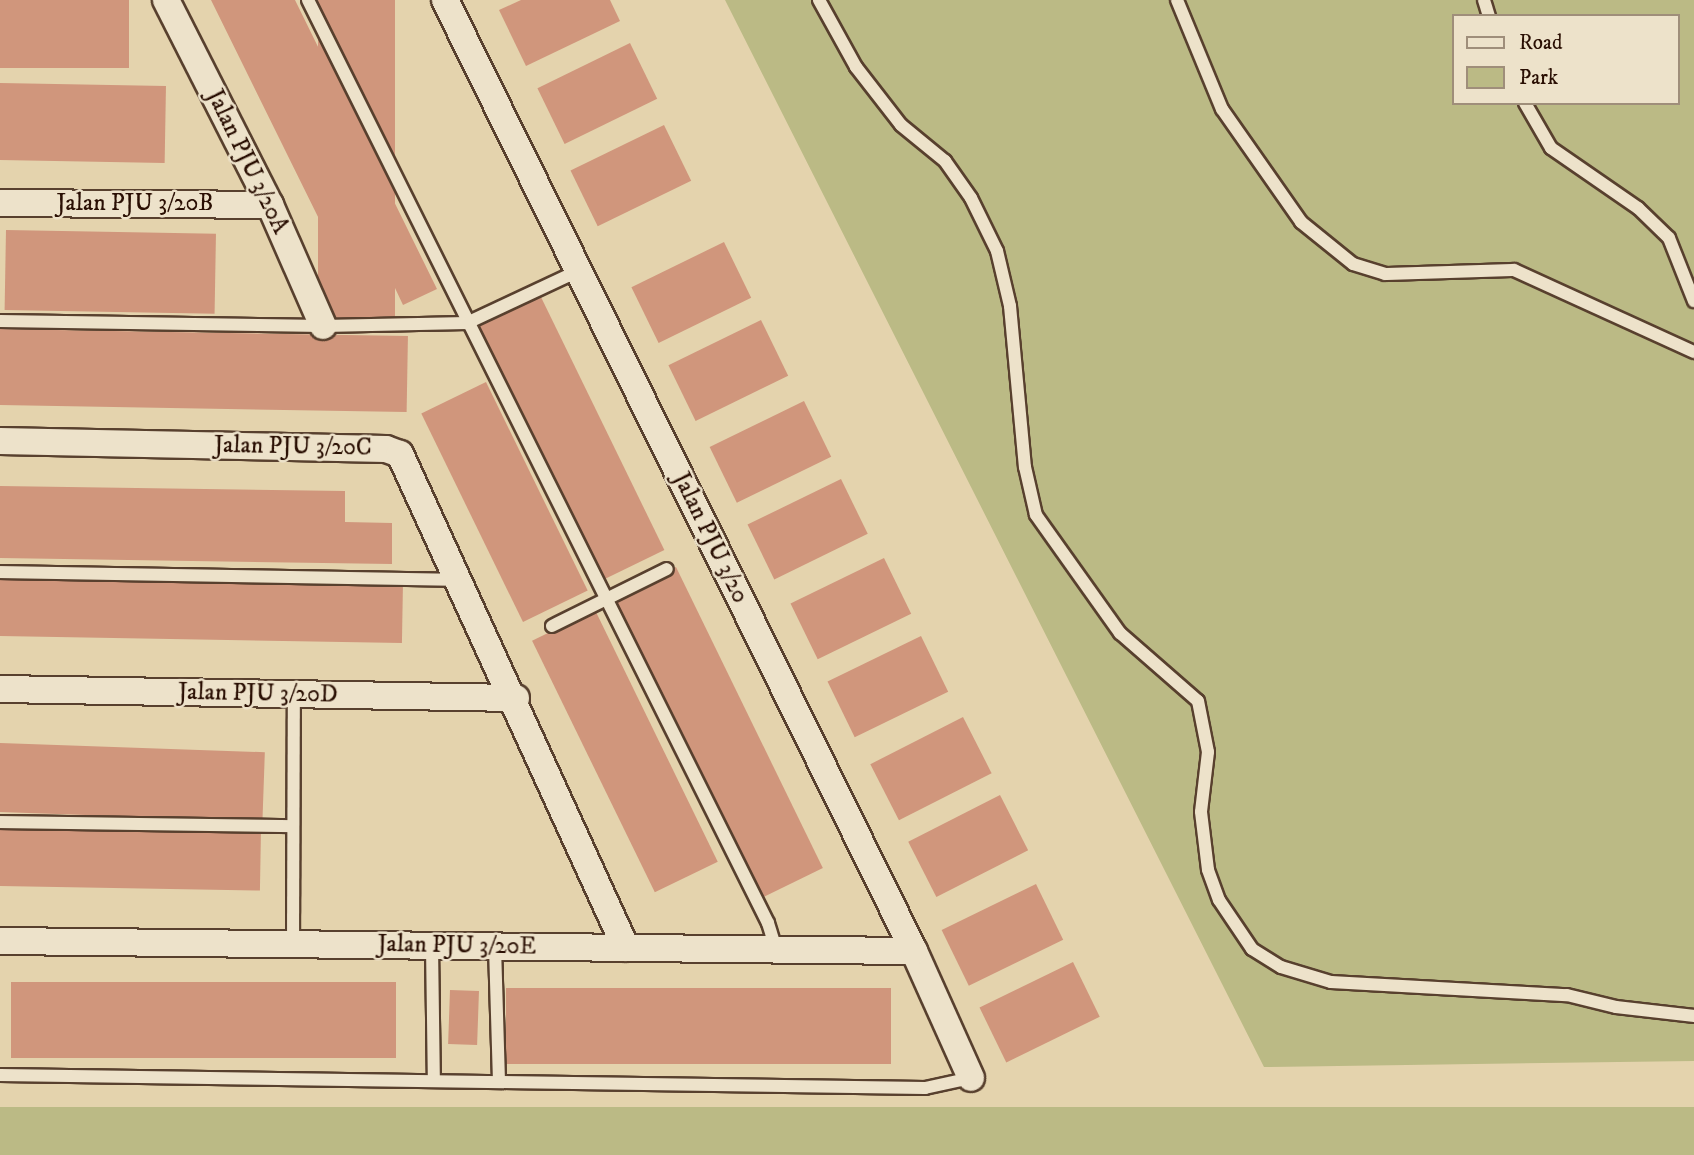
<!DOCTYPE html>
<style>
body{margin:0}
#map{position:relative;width:1694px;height:1155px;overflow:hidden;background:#e4d3ad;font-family:"IM FELL DW Pica",serif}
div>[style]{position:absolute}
.green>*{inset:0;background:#bbba85;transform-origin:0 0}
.building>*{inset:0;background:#d0967c;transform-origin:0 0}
.roads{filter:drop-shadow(2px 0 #58402e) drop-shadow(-2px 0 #58402e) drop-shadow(0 2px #58402e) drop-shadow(0 -2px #58402e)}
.lane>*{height:12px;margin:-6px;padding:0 6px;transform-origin:6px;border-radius:6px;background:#ede2ca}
.street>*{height:26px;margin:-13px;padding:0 13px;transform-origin:13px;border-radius:13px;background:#ede2ca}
span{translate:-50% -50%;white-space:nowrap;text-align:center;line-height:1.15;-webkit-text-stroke:5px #ede2ca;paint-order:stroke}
.street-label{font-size:24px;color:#2a0f03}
.legend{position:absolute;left:1452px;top:14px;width:228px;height:91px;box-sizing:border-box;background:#ede2ca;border:2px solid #9f8e7a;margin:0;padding:9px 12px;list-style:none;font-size:21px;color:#2a0f03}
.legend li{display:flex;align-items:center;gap:14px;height:35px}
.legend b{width:35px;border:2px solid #9f8e7a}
</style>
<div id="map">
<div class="green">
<div style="clip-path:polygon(evenodd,725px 0,1694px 0,1694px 1061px,1264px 1067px,725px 0,1454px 16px,1678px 16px,1678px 103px,1454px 103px,1454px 16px)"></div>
<div style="left:0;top:1107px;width:1694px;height:48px"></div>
</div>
<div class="building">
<div style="left:0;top:0;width:129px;height:68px"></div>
<div style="clip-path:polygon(211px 0,295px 0,437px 289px,403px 305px,395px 288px,361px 304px)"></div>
<div style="left:318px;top:0;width:77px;height:324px"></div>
<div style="clip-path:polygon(521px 0,610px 0,620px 21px,526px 66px,499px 10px)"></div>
<div style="left:630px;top:43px;width:62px;height:103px;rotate:64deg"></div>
<div style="left:0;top:83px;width:166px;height:77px;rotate:1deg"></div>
<div style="left:664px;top:125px;width:62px;height:104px;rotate:64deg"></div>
<div style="left:6px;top:230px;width:210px;height:80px;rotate:1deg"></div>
<div style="left:724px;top:242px;width:62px;height:103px;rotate:64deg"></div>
<div style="left:539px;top:293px;width:286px;height:68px;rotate:64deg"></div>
<div style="left:761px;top:320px;width:62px;height:103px;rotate:64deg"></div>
<div style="left:0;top:329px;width:408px;height:76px;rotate:1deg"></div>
<div style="left:486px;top:382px;width:232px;height:72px;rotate:64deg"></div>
<div style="left:804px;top:401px;width:62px;height:105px;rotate:64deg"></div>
<div style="left:841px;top:479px;width:61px;height:104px;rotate:64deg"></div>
<div style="clip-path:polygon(0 486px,345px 491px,345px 522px,392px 523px,392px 564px,0 558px)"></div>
<div style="left:884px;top:558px;width:62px;height:104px;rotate:64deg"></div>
<div style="left:676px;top:567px;width:335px;height:72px;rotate:64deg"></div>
<div style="left:0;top:578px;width:403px;height:58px;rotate:1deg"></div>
<div style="left:595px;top:610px;width:280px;height:70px;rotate:64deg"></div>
<div style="left:921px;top:636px;width:62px;height:104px;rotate:64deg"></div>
<div style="left:963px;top:717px;width:63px;height:104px;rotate:63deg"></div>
<div style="left:0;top:743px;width:265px;height:69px;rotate:2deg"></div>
<div style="left:1000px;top:795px;width:62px;height:103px;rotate:63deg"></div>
<div style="left:0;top:826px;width:261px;height:60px;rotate:1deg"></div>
<div style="left:1036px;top:884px;width:62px;height:105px;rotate:64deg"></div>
<div style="left:1073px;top:962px;width:61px;height:104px;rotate:64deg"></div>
<div style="left:11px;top:982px;width:385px;height:76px"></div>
<div style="left:506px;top:988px;width:385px;height:76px"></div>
<div style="left:450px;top:990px;width:29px;height:54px;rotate:2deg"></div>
</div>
<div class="roads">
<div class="lane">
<div style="left:308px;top:0;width:1031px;rotate:63.51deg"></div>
<div style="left:768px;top:923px;width:27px;rotate:73deg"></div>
<div style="left:819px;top:0;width:77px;rotate:61.1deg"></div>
<div style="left:856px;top:67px;width:73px;rotate:52.2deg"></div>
<div style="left:901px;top:125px;width:57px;rotate:39.3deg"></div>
<div style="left:945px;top:161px;width:45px;rotate:54.9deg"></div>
<div style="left:971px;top:198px;width:59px;rotate:63.9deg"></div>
<div style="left:997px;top:251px;width:57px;rotate:76.7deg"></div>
<div style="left:1010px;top:306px;width:162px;rotate:84.7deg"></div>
<div style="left:1025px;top:467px;width:49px;rotate:77.1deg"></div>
<div style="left:1036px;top:515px;width:145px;rotate:54.6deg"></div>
<div style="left:1120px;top:633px;width:103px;rotate:41.1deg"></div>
<div style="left:1198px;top:701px;width:52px;rotate:78.9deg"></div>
<div style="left:1208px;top:752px;width:60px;rotate:96.7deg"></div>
<div style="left:1201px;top:812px;width:58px;rotate:83.1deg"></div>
<div style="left:1208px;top:870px;width:32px;rotate:70deg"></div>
<div style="left:1219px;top:900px;width:59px;rotate:56deg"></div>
<div style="left:1252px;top:949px;width:34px;rotate:32deg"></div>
<div style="left:1281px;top:967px;width:52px;rotate:16.7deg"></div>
<div style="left:1331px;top:982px;width:236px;rotate:3.2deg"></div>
<div style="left:1567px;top:995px;width:50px;rotate:13.8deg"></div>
<div style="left:1616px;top:1007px;width:79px;rotate:6.6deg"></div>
<div style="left:1177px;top:0;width:118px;rotate:67.6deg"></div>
<div style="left:1222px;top:109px;width:138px;rotate:55deg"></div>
<div style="left:1301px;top:222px;width:67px;rotate:38.9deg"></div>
<div style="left:1353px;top:264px;width:34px;rotate:17deg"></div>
<div style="left:1385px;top:274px;width:129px;rotate:-1.8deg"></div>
<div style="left:1514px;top:270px;width:198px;rotate:24.5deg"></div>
<div style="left:1484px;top:0;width:17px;rotate:73deg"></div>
<div style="left:1525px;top:103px;width:52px;rotate:60deg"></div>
<div style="left:1551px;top:148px;width:106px;rotate:34.6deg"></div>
<div style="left:1638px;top:208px;width:43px;rotate:44.1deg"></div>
<div style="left:1669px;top:238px;width:68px;rotate:68.4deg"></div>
<div style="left:0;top:321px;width:323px;rotate:0.9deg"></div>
<div style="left:323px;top:326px;width:144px;rotate:-1.2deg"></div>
<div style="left:467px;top:323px;width:123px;rotate:-25.1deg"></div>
<div style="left:0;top:572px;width:459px;rotate:1deg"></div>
<div style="left:552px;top:626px;width:128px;rotate:-26.4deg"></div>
<div style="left:0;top:822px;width:292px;rotate:0.8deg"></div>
<div style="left:293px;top:944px;width:249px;rotate:-89.8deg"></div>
<div style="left:432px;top:946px;width:135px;rotate:89.2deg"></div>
<div style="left:495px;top:947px;width:135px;rotate:88.3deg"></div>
<div style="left:0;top:1075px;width:925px;rotate:0.81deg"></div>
<div style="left:925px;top:1088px;width:47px;rotate:-12.3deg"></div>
</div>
<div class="street">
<div style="left:166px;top:0;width:230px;rotate:63.1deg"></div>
<div style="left:270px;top:205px;width:132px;rotate:66.3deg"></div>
<div style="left:445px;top:0;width:1060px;rotate:63.75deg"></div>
<div style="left:914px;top:951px;width:139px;rotate:65.8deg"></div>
<div style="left:0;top:203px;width:270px;rotate:0.4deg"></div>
<div style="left:0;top:441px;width:386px;rotate:1.2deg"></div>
<div style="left:386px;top:449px;width:15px;rotate:20deg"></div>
<div style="left:400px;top:454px;width:543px;rotate:65.42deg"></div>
<div style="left:0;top:689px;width:516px;rotate:1deg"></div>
<div style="left:0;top:941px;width:914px;rotate:0.63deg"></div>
</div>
</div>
<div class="street-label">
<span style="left:247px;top:162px;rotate:64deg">Jalan PJU 3/20A</span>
<span style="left:135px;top:204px">Jalan PJU 3/20B</span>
<span style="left:293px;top:447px;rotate:1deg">Jalan PJU 3/20C</span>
<span style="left:710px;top:538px;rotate:64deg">Jalan PJU 3/20</span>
<span style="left:258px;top:694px;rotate:1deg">Jalan PJU 3/20D</span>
<span style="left:457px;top:946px;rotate:1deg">Jalan PJU 3/20E</span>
</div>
<ul class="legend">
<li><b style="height:9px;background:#ede2ca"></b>Road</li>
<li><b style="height:19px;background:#bbba85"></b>Park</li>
</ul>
</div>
